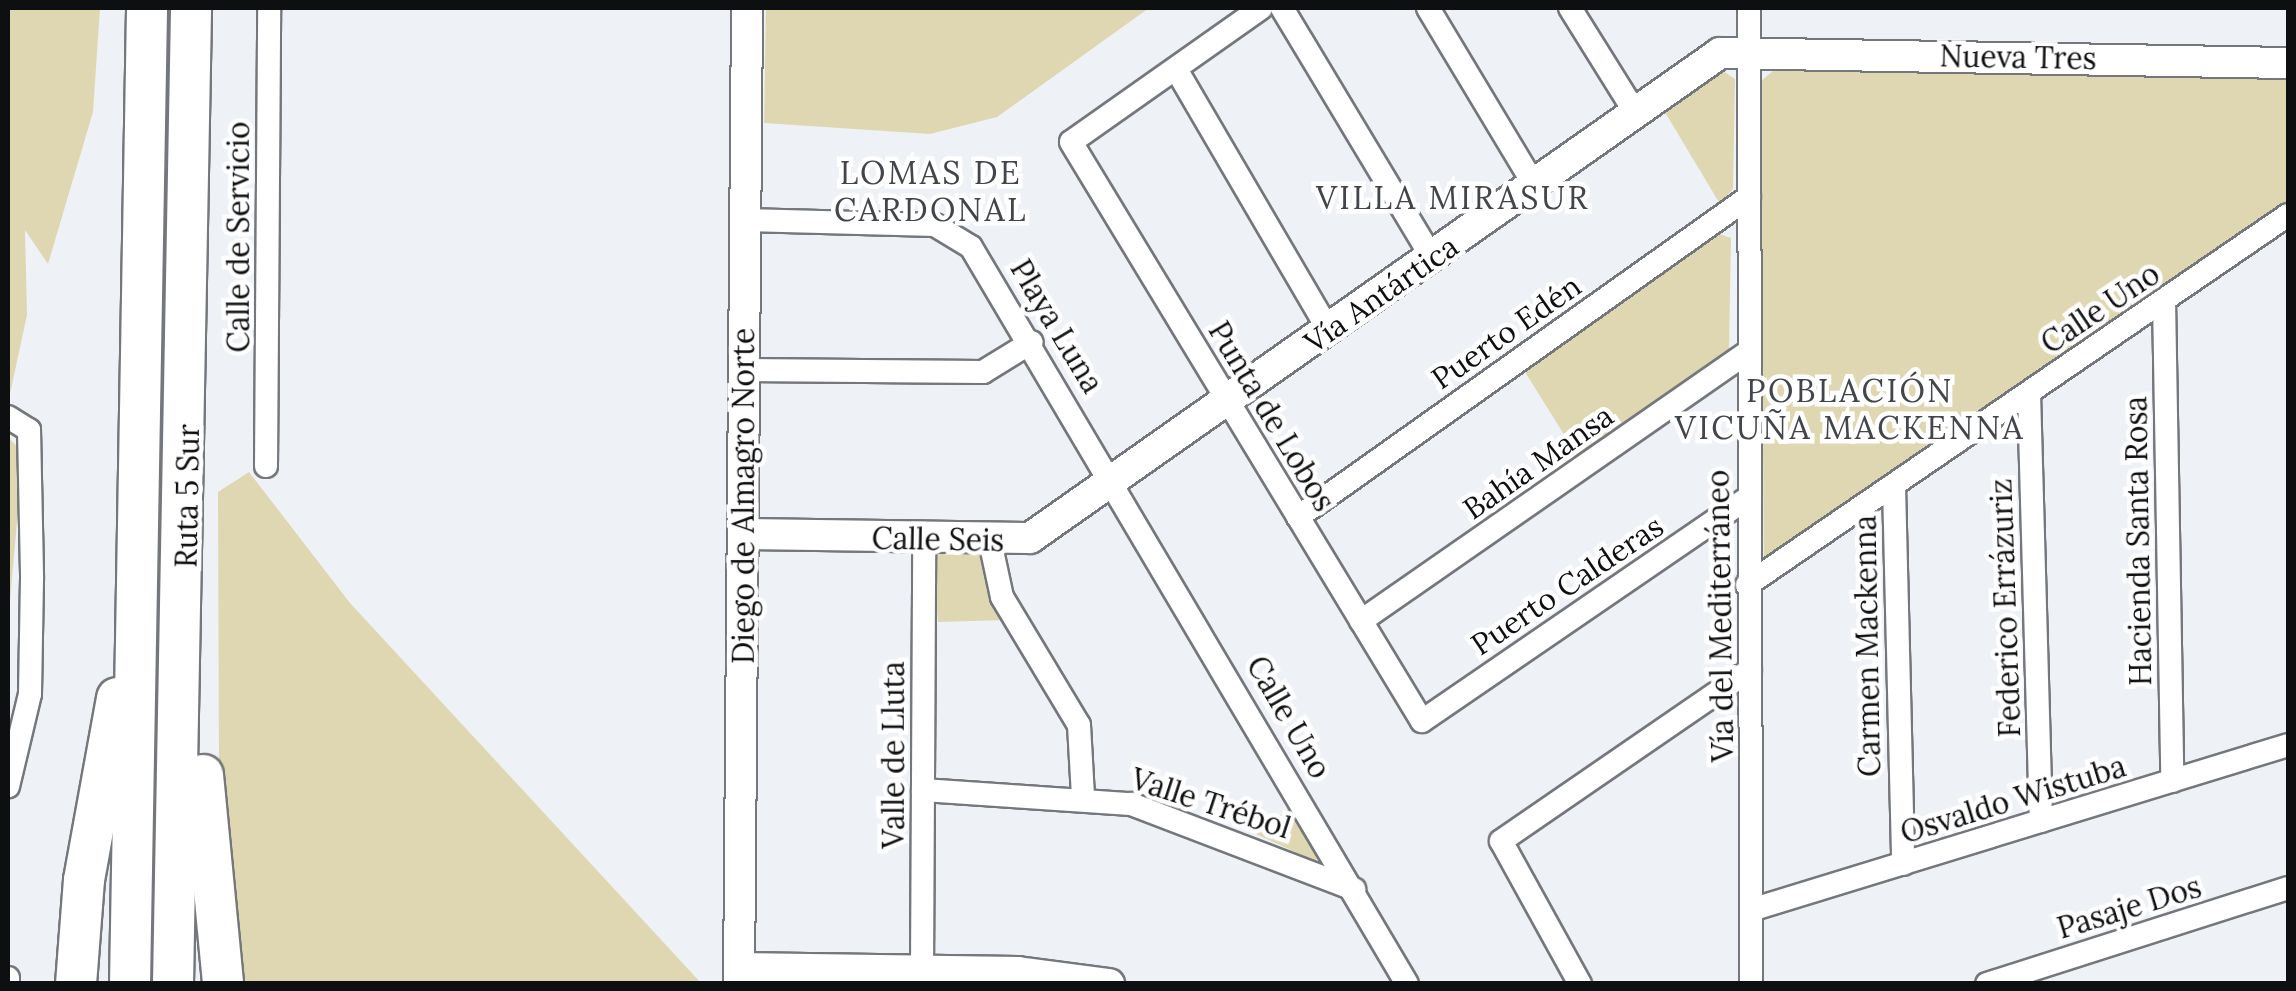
<!DOCTYPE html>
<meta charset="utf-8">
<style>
body{margin:0}
#map{position:relative;width:2296px;height:991px;overflow:hidden;background:#eef2f7;font-family:Lora,serif}
div>[style]{position:absolute}
.green>*{inset:0;background:#dfd7b1}
.roads{filter:drop-shadow(2px 0 #74777c) drop-shadow(-2px 0 #74777c) drop-shadow(0 2px #74777c) drop-shadow(0 -2px #74777c)}
.street>*{height:22px;margin:-11px;padding:0 11px;transform-origin:11px;border-radius:11px;background:#fff}
.secondary>*{height:30px;margin:-15px;padding:0 15px;transform-origin:15px;border-radius:15px;background:#fff}
.highway>*{height:40px;margin:-20px;padding:0 20px;transform-origin:20px;border-radius:20px;background:#fff}
span{translate:-50% -50%;white-space:nowrap;text-align:center;line-height:1.15;-webkit-text-stroke:9px #fff;paint-order:stroke}
.street-label{font-size:30px;color:#0e0f11}
.neighbourhood-label{font-size:32px;color:#424549;letter-spacing:2.5px}
.frame{position:absolute;inset:0;border:10px solid #0e0f11;pointer-events:none}
</style>
<div id="map">
<div class="green">
<div style="clip-path:polygon(8px 8px,100px 8px,93px 112px,48px 264px,25px 230px,27px 315px,8px 403px)"></div>
<div style="clip-path:polygon(766px 8px,1149px 8px,997px 117px,930px 134px,764px 123px)"></div>
<div style="clip-path:polygon(1720px 69px,1735px 79px,1733px 189px,1720px 204px,1663px 109px)"></div>
<div style="clip-path:polygon(1774px 70px,2288px 79px,2288px 203px,1764px 560px,1760px 82px)"></div>
<div style="clip-path:polygon(1717px 233px,1731px 238px,1729px 350px,1580px 460px,1525px 372px)"></div>
<div style="clip-path:polygon(8px 437px,23px 453px,10px 601px,8px 601px)"></div>
<div style="clip-path:polygon(249px 472px,350px 603px,701px 983px,237px 983px,219px 778px,218px 492px)"></div>
<div style="clip-path:polygon(978px 548px,1006px 620px,938px 622px,933px 555px)"></div>
<div style="clip-path:polygon(1288px 809px,1319px 855px,1315px 861px,1256px 834px)"></div>
</div>
<div class="roads">
<div class="street">
<div style="left:1261px;top:8px;width:232px;rotate:144.8deg"></div>
<div style="left:1071px;top:142px;width:677px;rotate:58.78deg"></div>
<div style="left:1422px;top:721px;width:393px;rotate:-34.4deg"></div>
<div style="left:1282px;top:8px;width:293px;rotate:59deg"></div>
<div style="left:1428px;top:8px;width:208px;rotate:59deg"></div>
<div style="left:1570px;top:8px;width:123px;rotate:58deg"></div>
<div style="left:1749px;top:8px;width:976px;rotate:89.88deg"></div>
<div style="left:1176px;top:69px;width:303px;rotate:59.7deg"></div>
<div style="left:745px;top:220px;width:190px;rotate:1.5deg"></div>
<div style="left:935px;top:225px;width:42px;rotate:31.4deg"></div>
<div style="left:971px;top:247px;width:856px;rotate:59.39deg"></div>
<div style="left:2164px;top:300px;width:481px;rotate:89deg"></div>
<div style="left:744px;top:370px;width:239px;rotate:0.5deg"></div>
<div style="left:983px;top:372px;width:57px;rotate:-31.5deg"></div>
<div style="left:2029px;top:393px;width:428px;rotate:88.4deg"></div>
<div style="left:8px;top:417px;width:25px;rotate:32deg"></div>
<div style="left:29px;top:430px;width:149px;rotate:88.8deg"></div>
<div style="left:32px;top:579px;width:115px;rotate:91deg"></div>
<div style="left:30px;top:694px;width:95px;rotate:103.4deg"></div>
<div style="left:266px;top:466px;width:458px;rotate:-89.6deg"></div>
<div style="left:1894px;top:486px;width:378px;rotate:88.6deg"></div>
<div style="left:1298px;top:517px;width:553px;rotate:-35.36deg"></div>
<div style="left:990px;top:541px;width:57px;rotate:77.9deg"></div>
<div style="left:1002px;top:597px;width:149px;rotate:59deg"></div>
<div style="left:1079px;top:725px;width:72px;rotate:86.8deg"></div>
<div style="left:1747px;top:585px;width:655px;rotate:-34.37deg"></div>
<div style="left:1361px;top:621px;width:473px;rotate:-34.8deg"></div>
<div style="left:923px;top:790px;width:208px;rotate:3.9deg"></div>
<div style="left:1131px;top:804px;width:239px;rotate:20.9deg"></div>
<div style="left:1754px;top:909px;width:559px;rotate:-17.07deg"></div>
<div style="left:922px;top:971px;width:431px;rotate:-89.7deg"></div>
<div style="left:8px;top:978px;width:6px;rotate:90deg"></div>
<div style="left:1580px;top:984px;width:163px;rotate:-118.9deg"></div>
<div style="left:1501px;top:841px;width:302px;rotate:-34.5deg"></div>
<div style="left:1987px;top:984px;width:316px;rotate:-17.7deg"></div>
</div>
<div class="secondary">
<div style="left:744px;top:534px;width:286px;rotate:0.8deg"></div>
<div style="left:1030px;top:538px;width:843px;rotate:-35.1deg"></div>
<div style="left:1720px;top:53px;width:568px;rotate:1.01deg"></div>
<div style="left:739px;top:968px;width:279px;rotate:0.8deg"></div>
<div style="left:1018px;top:972px;width:92px;rotate:7.5deg"></div>
<div style="left:739px;top:984px;width:976px;rotate:-89.53deg"></div>
</div>
<div class="highway">
<div style="left:203px;top:775px;width:210px;rotate:84.5deg"></div>
<div style="left:76px;top:984px;width:104px;rotate:-85.6deg"></div>
<div style="left:84px;top:880px;width:185px;rotate:-79.7deg"></div>
<div style="left:130px;top:984px;width:976px;rotate:-89deg"></div>
<div style="left:173px;top:984px;width:976px;rotate:-88.94deg"></div>
</div>
</div>
<div class="street-label">
<span style="left:2018px;top:57px;rotate:1deg">Nueva Tres</span>
<span style="left:238px;top:237px;rotate:-90deg">Calle de Servicio</span>
<span style="left:1381px;top:294px;rotate:-35deg">Vía Antártica</span>
<span style="left:2100px;top:308px;rotate:-34deg">Calle Uno</span>
<span style="left:1057px;top:326px;rotate:59deg">Playa Luna</span>
<span style="left:1506px;top:332px;rotate:-35deg">Puerto Edén</span>
<span style="left:1272px;top:416px;rotate:59deg">Punta de Lobos</span>
<span style="left:1538px;top:462px;rotate:-35deg">Bahía Mansa</span>
<span style="left:187px;top:496px;rotate:-89deg">Ruta 5 Sur</span>
<span style="left:743px;top:496px;rotate:-90deg">Diego de Almagro Norte</span>
<span style="left:938px;top:539px;rotate:1deg">Calle Seis</span>
<span style="left:2138px;top:541px;rotate:-91deg">Hacienda Santa Rosa</span>
<span style="left:1567px;top:585px;rotate:-34deg">Puerto Calderas</span>
<span style="left:2005px;top:608px;rotate:-92deg">Federico Errázuriz</span>
<span style="left:1720px;top:616px;rotate:-91deg">Vía del Mediterráneo</span>
<span style="left:1867px;top:646px;rotate:-91deg">Carmen Mackenna</span>
<span style="left:1289px;top:717px;rotate:60deg">Calle Uno</span>
<span style="left:893px;top:755px;rotate:-90deg">Valle de Lluta</span>
<span style="left:2013px;top:799px;rotate:-17deg">Osvaldo Wistuba</span>
<span style="left:1211px;top:803px;rotate:18deg">Valle Trébol</span>
<span style="left:2129px;top:907px;rotate:-17deg">Pasaje Dos</span>
</div>
<div class="neighbourhood-label">
<span style="left:931px;top:192px">LOMAS DE<br>CARDONAL</span>
<span style="left:1453px;top:198px">VILLA MIRASUR</span>
<span style="left:1850px;top:410px">POBLACIÓN<br>VICUÑA MACKENNA</span>
</div>
<div class="frame"></div>
</div>
